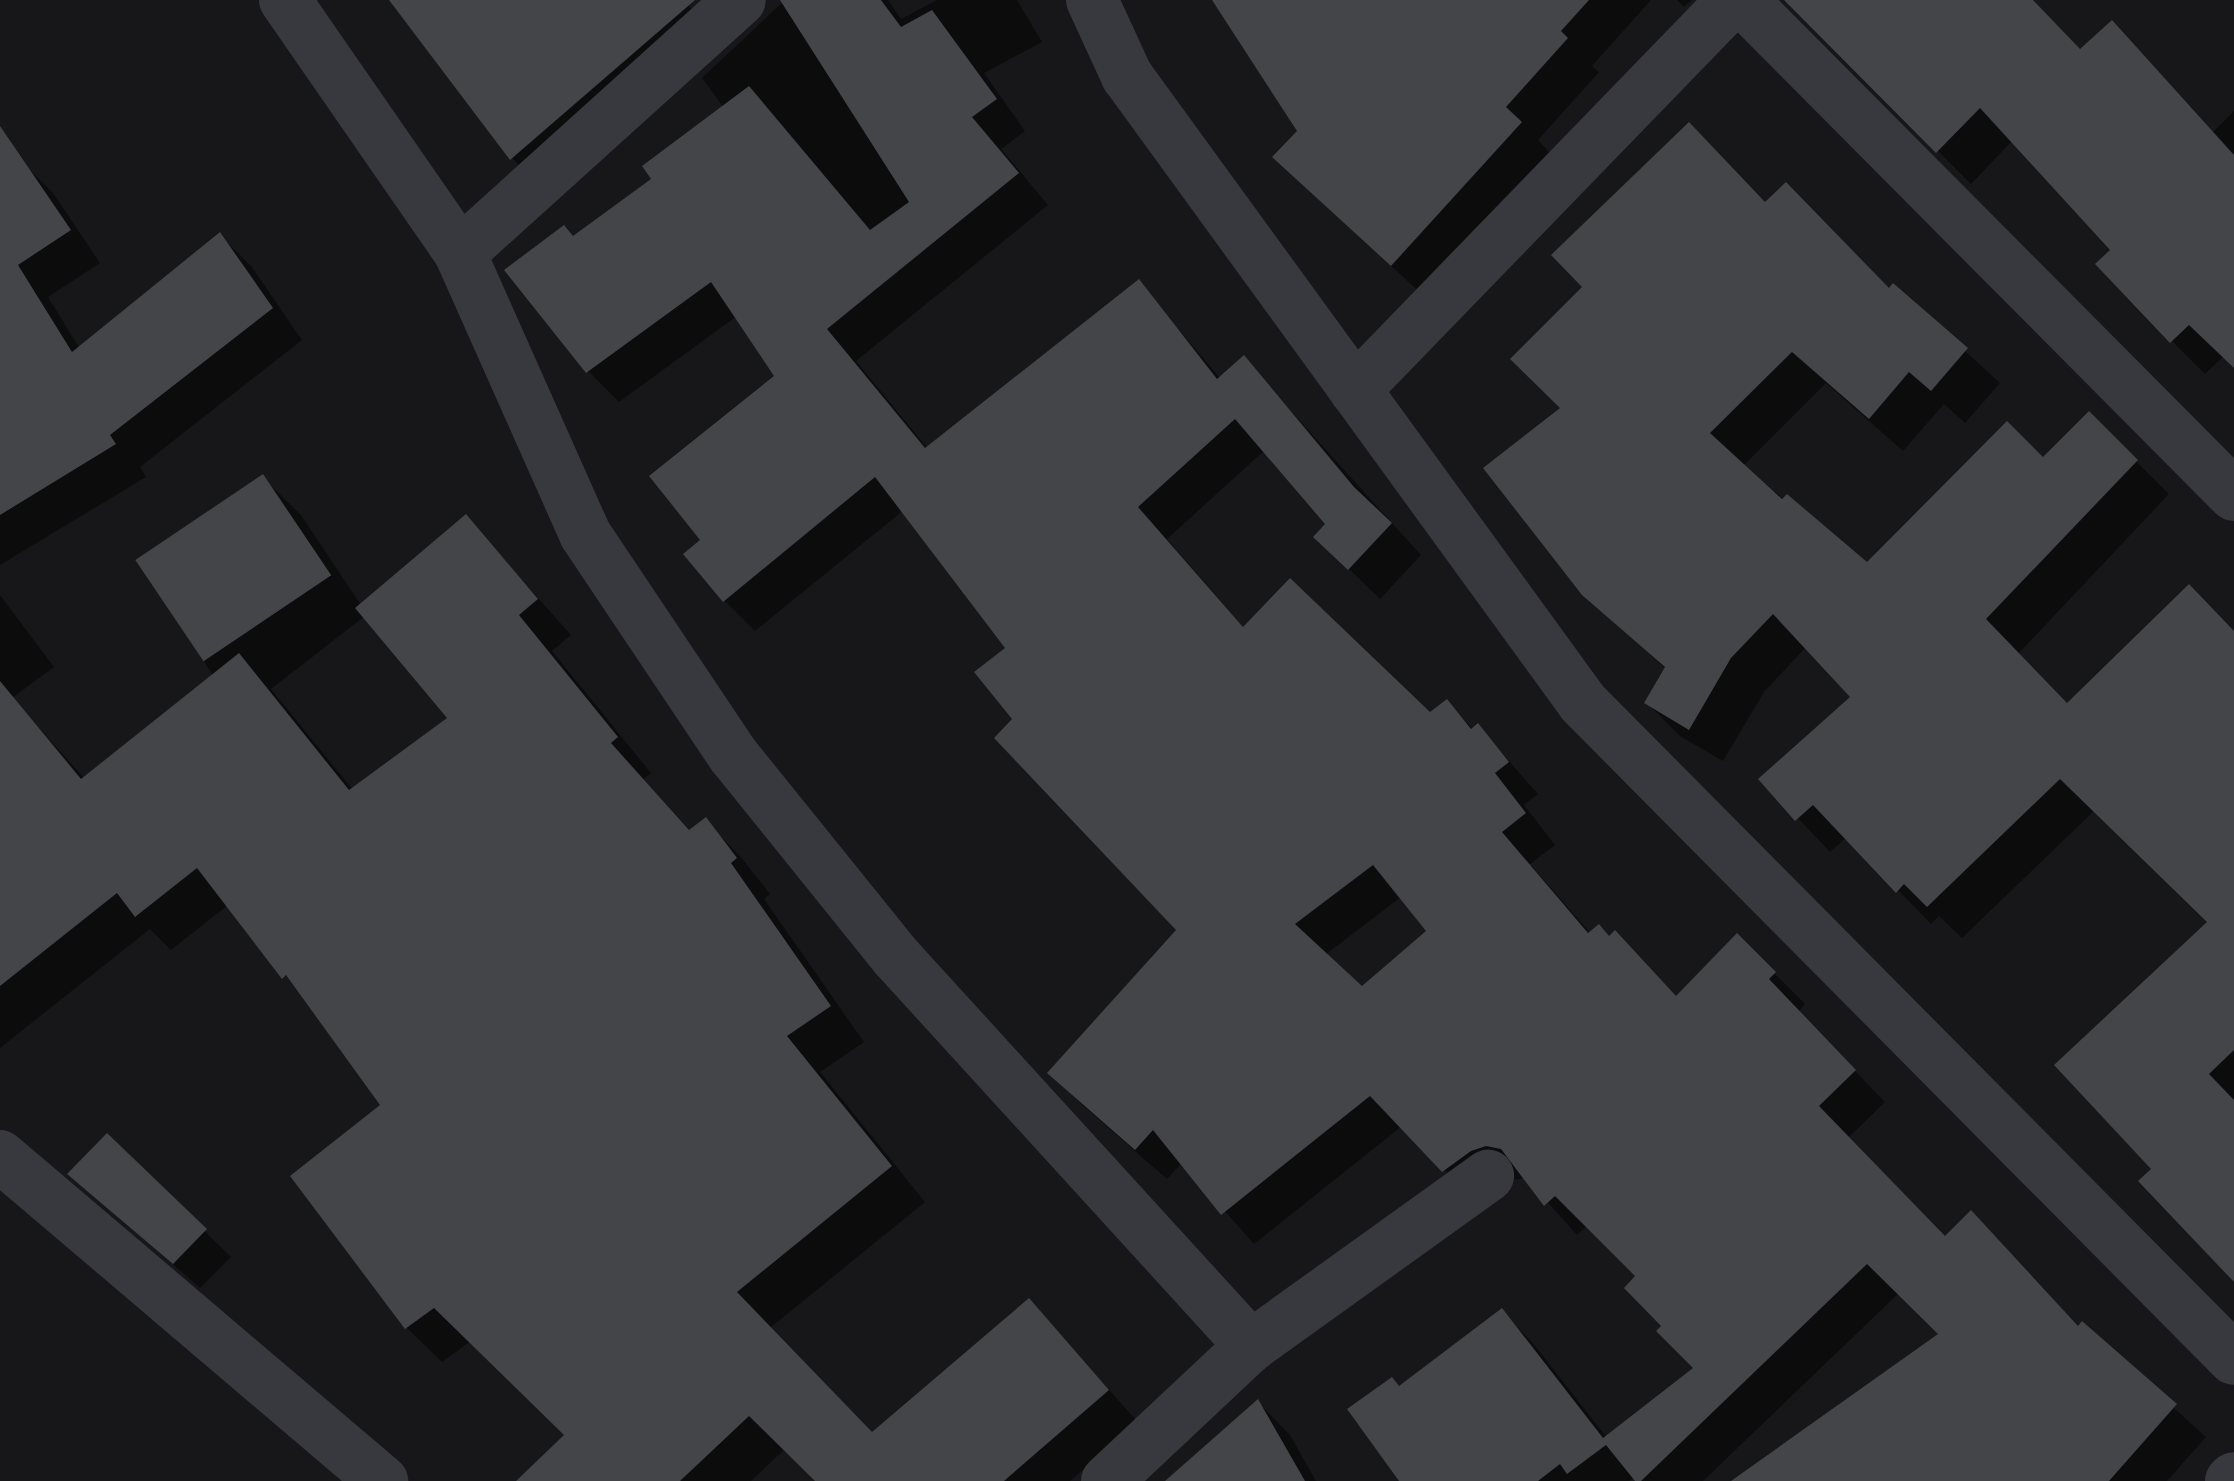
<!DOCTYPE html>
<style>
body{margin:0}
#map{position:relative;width:2234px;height:1481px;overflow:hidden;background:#171719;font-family:Signika,sans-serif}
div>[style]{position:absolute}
.shadow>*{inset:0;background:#0007}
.building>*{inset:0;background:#434549;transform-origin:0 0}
.minor>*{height:52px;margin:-26px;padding:0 26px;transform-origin:26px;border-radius:26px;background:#38393e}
span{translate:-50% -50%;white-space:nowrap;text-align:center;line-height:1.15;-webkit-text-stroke:10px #121214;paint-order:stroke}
</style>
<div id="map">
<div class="shadow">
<div style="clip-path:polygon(392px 0,685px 0,718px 45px,546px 193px,512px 158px)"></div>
<div style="clip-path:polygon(evenodd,785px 0,888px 0,901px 19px,937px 0,1017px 0,1042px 42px,984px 73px,1025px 131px,1001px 149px,1048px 205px,856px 361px,928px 449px,1139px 283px,1221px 379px,1244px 359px,1421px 555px,1380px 599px,1347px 567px,1328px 524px,1265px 450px,1167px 539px,1245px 629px,1430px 715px,1447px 702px,1474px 730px,1478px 726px,1538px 794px,1524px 805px,1555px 845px,1530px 864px,1591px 934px,1677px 998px,1737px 936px,1805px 1004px,1798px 1012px,1885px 1102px,1848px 1138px,1945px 1239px,2079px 1328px,2082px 1325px,2206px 1437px,2167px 1481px,1736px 1481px,1941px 1335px,1899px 1293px,1703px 1481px,1638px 1481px,1635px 1477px,1629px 1481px,1402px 1481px,1400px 1388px,1501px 1311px,1532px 1342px,1607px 1438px,1696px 1368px,1664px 1326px,1639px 1276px,1588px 1225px,1577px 1235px,1526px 1178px,1503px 1181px,1475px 1201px,1402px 1126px,1254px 1244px,1182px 1163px,1167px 1179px,1081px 1104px,1051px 1073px,1179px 930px,1015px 719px,1009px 648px,904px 510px,755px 631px,724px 600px,703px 540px,777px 377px,737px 316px,619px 402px,588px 371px,574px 238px,655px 179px,724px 108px,702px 78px,785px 0,1401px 897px,1429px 932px,1361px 989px,1325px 955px,1401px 897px)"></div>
<div style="clip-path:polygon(1214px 0,1651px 0,1592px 66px,1599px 72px,1538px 140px,1553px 156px,1425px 297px,1308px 190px,1300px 131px)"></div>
<div style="clip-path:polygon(1677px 0,1692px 0,1684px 7px)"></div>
<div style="clip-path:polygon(1799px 0,2032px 0,2081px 52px,2145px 57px,2213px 132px,2234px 111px,2234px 365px,2224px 356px,2205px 374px,2172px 341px,2113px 250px,2013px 140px,1971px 184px,1793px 5px)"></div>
<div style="clip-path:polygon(22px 162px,53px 193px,100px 263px,48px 297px,80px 349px,220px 235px,251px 266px,302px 340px,140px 467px,146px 477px,0 565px,0 176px)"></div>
<div style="clip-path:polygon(1766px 205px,1889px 291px,1894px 286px,2000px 383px,1965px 423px,1944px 404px,1903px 451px,1826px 383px,1743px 466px,1867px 566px,2043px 461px,2089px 415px,2169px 494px,2018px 654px,2067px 706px,2234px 633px,2234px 1278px,2155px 1169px,2210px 922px,2095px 810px,1962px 938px,1939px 916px,1931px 924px,1847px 837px,1830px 852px,1762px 780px,1853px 698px,1806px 647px,1764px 692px,1723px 761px,1680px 736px,1647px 703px,1666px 669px,1584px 593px,1563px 408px)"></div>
<div style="clip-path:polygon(evenodd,263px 478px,301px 515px,361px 605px,466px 517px,571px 635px,552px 651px,651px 773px,643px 779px,691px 832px,705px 821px,740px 856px,770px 894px,764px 899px,864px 1042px,820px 1072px,925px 1202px,770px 1328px,873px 1435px,1029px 1301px,1138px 1422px,1070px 1481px,820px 1481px,829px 1407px,751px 1481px,520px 1481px,568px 1436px,471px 1341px,442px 1362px,407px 1328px,293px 1176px,383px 1106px,308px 1002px,228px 905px,171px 950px,150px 929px,0 1048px,0 595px,54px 667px,12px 698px,85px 779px,214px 677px,146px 571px,263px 478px,365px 616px,451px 719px,353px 790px,271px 689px,365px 616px)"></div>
<div style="clip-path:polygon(107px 1136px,231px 1257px,200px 1288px,70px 1174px)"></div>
<div style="clip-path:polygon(1258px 1402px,1290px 1435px,1316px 1481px,1168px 1481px)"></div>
</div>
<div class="building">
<div style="clip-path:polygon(389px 0,695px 0,510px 160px)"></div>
<div style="clip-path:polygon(evenodd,780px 0,881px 0,901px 27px,932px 10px,997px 99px,972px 117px,1019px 173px,827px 329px,925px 448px,1139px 279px,1217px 379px,1244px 355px,1354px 487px,1392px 523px,1348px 570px,1313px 537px,1325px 524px,1235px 419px,1138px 507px,1243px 627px,1290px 578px,1430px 712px,1447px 699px,1471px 729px,1478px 723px,1509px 762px,1495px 773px,1526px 813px,1502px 832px,1588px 933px,1599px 924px,1609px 936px,1615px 930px,1676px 996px,1737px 933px,1776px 972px,1769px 979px,1856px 1070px,1819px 1106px,1945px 1236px,1971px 1210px,2078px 1326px,2082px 1321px,2177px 1404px,2109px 1481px,1731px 1481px,1938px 1334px,1867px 1264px,1641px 1481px,1635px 1481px,1606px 1445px,1567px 1474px,1560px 1464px,1538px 1481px,1399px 1481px,1347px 1409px,1392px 1377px,1399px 1386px,1502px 1308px,1603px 1438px,1693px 1368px,1656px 1331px,1661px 1326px,1624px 1288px,1635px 1276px,1555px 1196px,1544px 1206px,1501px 1149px,1486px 1146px,1471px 1151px,1442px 1172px,1370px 1096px,1221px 1215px,1153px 1130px,1135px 1150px,1047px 1073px,1176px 930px,994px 738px,1012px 719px,974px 672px,1005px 648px,875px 477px,723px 602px,683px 554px,700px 540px,649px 476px,774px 376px,711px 282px,586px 373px,504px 270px,564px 225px,573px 236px,651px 179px,642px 166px,749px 86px,870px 230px,909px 202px,780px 0,1373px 865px,1426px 931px,1362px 986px,1295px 924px,1373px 865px)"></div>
<div style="clip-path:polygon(1212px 0,1589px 0,1561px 31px,1568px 38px,1506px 107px,1522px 122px,1391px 266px,1272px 157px,1297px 131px)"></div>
<div style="clip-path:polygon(1784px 0,2033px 0,2080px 49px,2112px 20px,2234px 155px,2234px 368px,2189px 325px,2170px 343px,2095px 264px,2110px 250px,1980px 108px,1936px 153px)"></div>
<div style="clip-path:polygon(1689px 122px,1765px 202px,1786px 182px,1889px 288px,1893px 283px,1968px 348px,1931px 391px,1909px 372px,1869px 419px,1792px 352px,1710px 433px,1782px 499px,1787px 494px,1867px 562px,2007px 421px,2043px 457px,2089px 411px,2138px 460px,1986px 619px,2067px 703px,2189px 584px,2234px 631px,2234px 1050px,2209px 1074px,2234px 1100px,2234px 1282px,2138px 1181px,2151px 1169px,2054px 1065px,2207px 922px,2060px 779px,1927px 907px,1904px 884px,1896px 893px,1813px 805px,1795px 821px,1758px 779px,1850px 697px,1773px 614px,1731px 658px,1689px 730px,1644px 703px,1665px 667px,1582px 595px,1483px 468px,1560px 408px,1510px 359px,1582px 287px,1551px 255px)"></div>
<div style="clip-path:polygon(0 126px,71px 230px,18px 265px,72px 352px,220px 232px,273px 308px,110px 435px,116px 444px,0 515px)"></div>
<div style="left:263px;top:474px;width:122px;height:154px;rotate:56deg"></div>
<div style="clip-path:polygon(466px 514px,538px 599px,519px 615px,618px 737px,611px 743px,689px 830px,706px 817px,737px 858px,731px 863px,831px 1006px,787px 1036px,892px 1166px,737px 1292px,872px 1432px,1029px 1298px,1109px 1390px,1004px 1481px,815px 1481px,749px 1416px,680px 1481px,516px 1481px,564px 1435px,434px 1308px,405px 1329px,290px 1176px,380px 1105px,286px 975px,282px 979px,197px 868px,135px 917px,117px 893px,0 986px,0 681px,81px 779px,239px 653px,349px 790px,447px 718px,355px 608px)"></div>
<div style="clip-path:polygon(107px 1133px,207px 1229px,173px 1264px,67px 1174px)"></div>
<div style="clip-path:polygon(1258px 1399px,1305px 1481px,1165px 1481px)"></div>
</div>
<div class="minor">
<div style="left:285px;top:0;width:308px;rotate:55.3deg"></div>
<div style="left:460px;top:253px;width:308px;rotate:66deg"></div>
<div style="left:585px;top:534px;width:266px;rotate:56.2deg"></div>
<div style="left:733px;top:755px;width:260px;rotate:51.1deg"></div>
<div style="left:896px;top:957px;width:527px;rotate:47.62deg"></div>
<div style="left:1092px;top:0;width:84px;rotate:65.3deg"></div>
<div style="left:1127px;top:76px;width:775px;rotate:53.97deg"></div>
<div style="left:1583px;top:703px;width:924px;rotate:45.22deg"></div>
<div style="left:1742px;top:0;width:698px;rotate:45.17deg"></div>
<div style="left:460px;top:253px;width:377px;rotate:-42.1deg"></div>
<div style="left:1355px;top:390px;width:543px;rotate:-45.9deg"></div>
<div style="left:0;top:1156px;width:502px;rotate:40.39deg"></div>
<div style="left:1107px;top:1481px;width:197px;rotate:-43.2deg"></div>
<div style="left:1251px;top:1346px;width:292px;rotate:-35.7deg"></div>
<div style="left:2231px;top:1481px;width:4px;rotate:-45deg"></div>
</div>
</div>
